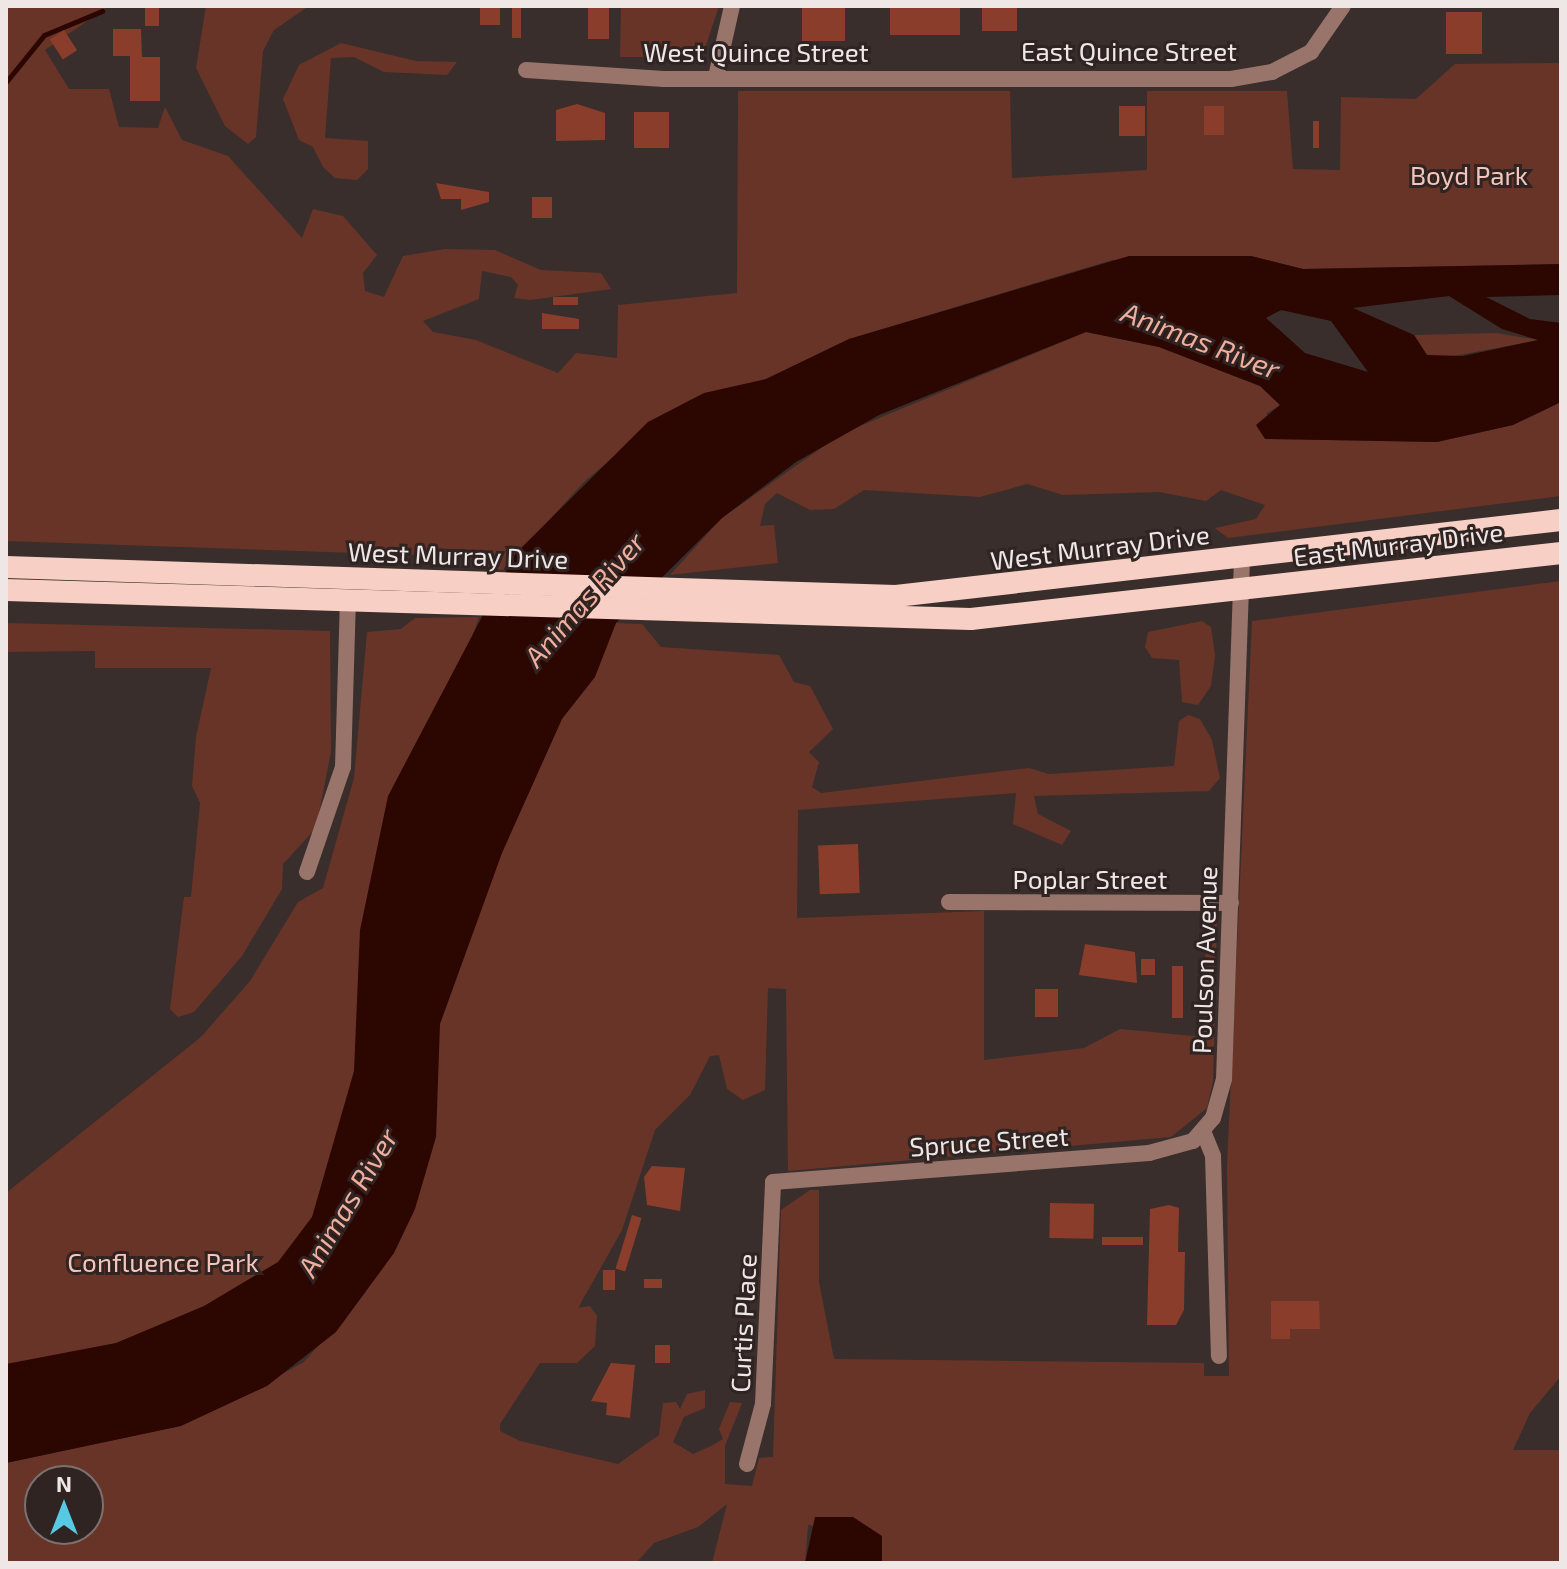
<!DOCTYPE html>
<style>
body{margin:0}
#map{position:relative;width:1567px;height:1569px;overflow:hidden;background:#392e2b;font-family:"Exo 2",sans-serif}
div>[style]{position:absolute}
.green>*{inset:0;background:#693428}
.water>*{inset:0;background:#2c0601}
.stream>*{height:5px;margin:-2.5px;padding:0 2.5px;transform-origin:2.5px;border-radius:2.5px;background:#2c0601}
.building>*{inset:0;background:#8a3d2b;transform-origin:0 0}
.minor>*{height:16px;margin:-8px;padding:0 8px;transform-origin:8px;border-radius:8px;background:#99746a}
.trunk>*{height:22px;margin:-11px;padding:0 11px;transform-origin:11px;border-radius:11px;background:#f7cfc4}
span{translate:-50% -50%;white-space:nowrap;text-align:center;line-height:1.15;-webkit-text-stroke:6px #2f2422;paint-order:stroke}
.street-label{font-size:26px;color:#eee7e5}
.park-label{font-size:26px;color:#f4c5ba}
.water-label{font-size:28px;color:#f2ae9d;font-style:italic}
.frame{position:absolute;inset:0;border:8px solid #eee7e5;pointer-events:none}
.north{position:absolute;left:24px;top:1465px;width:80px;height:80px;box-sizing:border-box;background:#2f2422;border:2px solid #7b7270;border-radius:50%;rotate:0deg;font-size:22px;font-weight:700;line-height:32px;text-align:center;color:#eee7e5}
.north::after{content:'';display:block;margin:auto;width:28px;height:36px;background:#57c9e2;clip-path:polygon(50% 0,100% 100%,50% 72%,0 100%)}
</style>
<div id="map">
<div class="green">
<div style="clip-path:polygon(6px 6px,109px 6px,45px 50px,69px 89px,109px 89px,119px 127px,158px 128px,165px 107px,182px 140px,228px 156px,302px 238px,313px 209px,343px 216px,377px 255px,363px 273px,365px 291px,384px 297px,403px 256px,445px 249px,495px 250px,541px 270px,601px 273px,611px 289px,530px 300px,514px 298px,518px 285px,511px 277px,482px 271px,479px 299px,423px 321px,433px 332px,476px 340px,558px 373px,576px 353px,617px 358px,618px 305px,737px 293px,738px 91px,1010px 91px,1012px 178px,1147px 170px,1147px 91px,1287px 91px,1293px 169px,1340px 170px,1341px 97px,1416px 99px,1455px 64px,1559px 63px,1561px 6px,1561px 264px,1303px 269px,1251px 256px,1112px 260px,849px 339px,766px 379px,665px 413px,584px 482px,503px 570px,487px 569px,489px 560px,446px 556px,6px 541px)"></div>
<div style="clip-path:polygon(206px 6px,309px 6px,274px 30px,263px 51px,256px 137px,248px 144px,225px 126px,196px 68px)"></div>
<div style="clip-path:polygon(621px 6px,719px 6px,702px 57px,620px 57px)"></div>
<div style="clip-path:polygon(341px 43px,416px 61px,457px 62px,447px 75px,384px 72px,354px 57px,331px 58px,325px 138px,368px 141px,368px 169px,357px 180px,335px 178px,323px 167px,313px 147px,299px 140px,283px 99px,299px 65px)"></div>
<div style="clip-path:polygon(1086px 332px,1159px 347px,1260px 386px,1280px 405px,1267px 413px,1265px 439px,1437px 442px,1513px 425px,1561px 402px,1561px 496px,1228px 538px,1215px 528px,1256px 519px,1265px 505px,1221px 490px,1206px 501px,1159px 492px,1063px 495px,1027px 484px,980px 497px,864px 490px,834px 509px,810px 510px,777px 493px,765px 504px,760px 526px,774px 525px,778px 563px,670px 575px,722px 518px,841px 434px)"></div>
<div style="clip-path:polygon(1496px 333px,1539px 340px,1443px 358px,1427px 355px,1414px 335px)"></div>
<div style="clip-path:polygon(evenodd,1561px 581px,1561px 1376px,1530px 1413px,1513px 1450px,1561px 1450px,1561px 1563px,882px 1563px,882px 1536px,808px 1525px,805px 1563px,712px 1563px,727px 1504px,698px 1527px,654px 1543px,636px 1563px,6px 1563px,6px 1463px,175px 1427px,6px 1425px,6px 1193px,201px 1037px,250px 981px,298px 902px,323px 888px,354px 778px,367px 632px,401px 629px,415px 618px,479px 617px,469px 645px,605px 646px,616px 623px,642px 624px,661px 647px,779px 655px,794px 682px,810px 686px,833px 729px,809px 752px,819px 762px,812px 787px,821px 793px,1029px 768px,1049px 774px,1174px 766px,1179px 721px,1188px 715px,1200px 719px,1212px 740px,1220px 778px,1209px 791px,1034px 796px,1038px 814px,1071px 831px,1062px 845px,1013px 824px,1016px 793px,798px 810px,797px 918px,984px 911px,984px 1060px,1084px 1048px,1120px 1029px,1204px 1037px,1206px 925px,1217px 914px,1213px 1081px,1207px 1108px,1171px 1137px,788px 1171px,786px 989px,768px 988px,765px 1090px,743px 1100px,727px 1089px,719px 1055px,710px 1056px,690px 1095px,655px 1130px,622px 1230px,578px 1308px,590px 1306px,597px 1316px,595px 1346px,577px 1363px,540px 1363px,500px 1424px,500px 1431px,520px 1441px,618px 1464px,659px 1435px,663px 1403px,676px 1402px,680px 1409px,687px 1394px,705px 1390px,705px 1408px,684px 1417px,673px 1442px,693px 1454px,711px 1446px,723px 1439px,719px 1429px,730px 1402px,742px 1403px,725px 1446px,725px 1484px,752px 1486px,759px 1458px,773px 1457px,781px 1210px,810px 1190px,819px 1190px,819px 1282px,834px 1359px,1204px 1363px,1204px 1376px,1229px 1376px,1227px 1166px,1252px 621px,1561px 581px,366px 1292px,304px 1362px,234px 1401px,366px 1292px,1561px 581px,40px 1481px,88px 1481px,88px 1529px,40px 1529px,40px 1481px)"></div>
<div style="clip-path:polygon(1202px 621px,1211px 627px,1215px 655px,1211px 686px,1198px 705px,1182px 702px,1179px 660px,1152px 658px,1145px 647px,1148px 632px)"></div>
<div style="clip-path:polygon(6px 623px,330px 631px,331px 752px,316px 828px,283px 864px,282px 889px,242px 956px,194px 1012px,178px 1017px,170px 1009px,184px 897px,191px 897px,200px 803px,192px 786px,196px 737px,211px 668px,95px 668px,95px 651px,6px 652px)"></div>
</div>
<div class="water">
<div style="clip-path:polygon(evenodd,1129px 256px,1251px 256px,1303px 269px,1561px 264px,1561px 295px,1486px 297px,1530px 319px,1561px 323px,1561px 402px,1513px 425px,1437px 442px,1265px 439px,1256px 425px,1280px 405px,1260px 386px,1159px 347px,1086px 332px,879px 415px,796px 462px,722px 518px,616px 623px,595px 677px,562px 719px,502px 853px,440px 1024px,436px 1137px,415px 1209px,394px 1253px,336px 1332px,267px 1386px,181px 1426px,6px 1463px,6px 1364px,116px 1343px,204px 1306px,278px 1262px,312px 1217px,354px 1071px,360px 930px,388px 796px,515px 554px,648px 422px,704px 393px,766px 379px,849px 339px,1129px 256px,1449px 296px,1502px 329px,1538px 340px,1463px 356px,1427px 355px,1414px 335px,1353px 308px,1449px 296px,1129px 256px,1281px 310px,1331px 321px,1368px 372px,1305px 353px,1266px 318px,1281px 310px)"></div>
<div style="clip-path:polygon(815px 1517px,853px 1517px,882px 1536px,882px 1563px,805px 1563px)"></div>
</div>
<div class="stream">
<div style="left:6px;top:82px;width:60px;rotate:-51deg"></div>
<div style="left:44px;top:35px;width:63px;rotate:-22.5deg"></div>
</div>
<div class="building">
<div style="left:145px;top:6px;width:14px;height:20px"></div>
<div style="left:480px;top:6px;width:20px;height:19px"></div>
<div style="left:512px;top:6px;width:9px;height:32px"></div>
<div style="left:588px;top:6px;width:21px;height:33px"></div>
<div style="left:802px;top:6px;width:43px;height:35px"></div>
<div style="left:890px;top:6px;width:70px;height:29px"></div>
<div style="left:982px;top:6px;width:35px;height:25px"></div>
<div style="left:1446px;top:12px;width:36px;height:42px"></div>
<div style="clip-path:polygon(113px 29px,141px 29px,142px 57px,160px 57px,160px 101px,130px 101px,130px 56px,113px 56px)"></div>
<div style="left:64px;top:30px;width:24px;height:17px;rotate:57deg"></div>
<div style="clip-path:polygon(577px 104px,605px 113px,605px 140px,556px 141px,556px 110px)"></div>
<div style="left:1119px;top:106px;width:26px;height:30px"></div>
<div style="left:1204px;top:106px;width:20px;height:29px"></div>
<div style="left:634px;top:112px;width:35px;height:36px"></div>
<div style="left:1313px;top:121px;width:6px;height:27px"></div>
<div style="clip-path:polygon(436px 183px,489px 192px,489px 202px,461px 210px,461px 199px,441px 199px)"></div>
<div style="left:552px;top:197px;width:21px;height:20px;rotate:90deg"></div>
<div style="left:553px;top:297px;width:25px;height:8px"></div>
<div style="clip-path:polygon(542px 313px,579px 319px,579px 329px,542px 329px)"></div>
<div style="left:858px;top:844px;width:49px;height:40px;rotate:88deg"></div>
<div style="clip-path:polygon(1085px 944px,1135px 952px,1137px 983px,1079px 975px)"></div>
<div style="left:1141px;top:959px;width:14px;height:16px"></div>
<div style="left:1172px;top:966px;width:11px;height:52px"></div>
<div style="left:1035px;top:989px;width:23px;height:28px"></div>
<div style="clip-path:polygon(652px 1166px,685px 1168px,680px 1211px,647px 1205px,644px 1177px)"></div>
<div style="left:1050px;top:1203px;width:44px;height:35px;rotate:1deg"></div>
<div style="clip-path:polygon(1169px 1205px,1179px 1208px,1178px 1252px,1185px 1252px,1184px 1310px,1176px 1325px,1147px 1325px,1150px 1209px)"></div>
<div style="left:632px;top:1215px;width:10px;height:56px;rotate:17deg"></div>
<div style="left:1102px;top:1237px;width:41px;height:8px"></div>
<div style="left:603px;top:1270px;width:12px;height:20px"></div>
<div style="left:662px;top:1279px;width:9px;height:18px;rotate:90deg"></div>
<div style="clip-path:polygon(1271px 1301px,1319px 1301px,1320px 1329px,1290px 1329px,1290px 1339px,1271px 1339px)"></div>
<div style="left:655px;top:1345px;width:15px;height:18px"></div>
<div style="clip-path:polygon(611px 1363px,635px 1365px,630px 1418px,606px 1415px,607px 1403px,591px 1401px)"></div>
</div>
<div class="minor">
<div style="left:526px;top:70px;width:138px;rotate:3.7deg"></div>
<div style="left:664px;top:79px;width:567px"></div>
<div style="left:1231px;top:79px;width:42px;rotate:-9.7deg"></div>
<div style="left:1272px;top:72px;width:44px;rotate:-27.1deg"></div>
<div style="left:1311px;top:52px;width:56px;rotate:-55.2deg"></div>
<div style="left:716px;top:77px;width:73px;rotate:-77.3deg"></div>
<div style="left:307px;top:872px;width:111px;rotate:-71.1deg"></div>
<div style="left:343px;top:767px;width:166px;rotate:-88.3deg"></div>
<div style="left:949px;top:902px;width:282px;rotate:0.2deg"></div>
<div style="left:1203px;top:1131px;width:27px;rotate:68deg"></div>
<div style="left:1213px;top:1156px;width:200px;rotate:88.3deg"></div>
<div style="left:747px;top:1464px;width:62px;rotate:-75.1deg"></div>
<div style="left:763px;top:1404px;width:222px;rotate:-87.4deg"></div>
<div style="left:773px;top:1182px;width:377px;rotate:-4.4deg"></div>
<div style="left:1149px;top:1153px;width:46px;rotate:-15.3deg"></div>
<div style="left:1193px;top:1141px;width:30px;rotate:-49deg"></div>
<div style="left:1213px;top:1118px;width:41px;rotate:-74.2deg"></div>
<div style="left:1224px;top:1079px;width:521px;rotate:-88.02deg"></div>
</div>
<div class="trunk">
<div style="left:6px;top:567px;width:890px;rotate:1.87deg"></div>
<div style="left:896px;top:596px;width:669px;rotate:-6.52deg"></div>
<div style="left:6px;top:590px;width:965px;rotate:1.72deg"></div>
<div style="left:971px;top:619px;width:594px;rotate:-6.38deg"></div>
</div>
<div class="street-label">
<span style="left:1129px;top:51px">East Quince Street</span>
<span style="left:756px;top:52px">West Quince Street</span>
<span style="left:1398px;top:544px;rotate:-7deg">East Murray Drive</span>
<span style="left:1100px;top:547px;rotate:-7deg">West Murray Drive</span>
<span style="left:458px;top:555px;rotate:2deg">West Murray Drive</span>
<span style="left:1090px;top:879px">Poplar Street</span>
<span style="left:1204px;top:960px;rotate:-88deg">Poulson Avenue</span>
<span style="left:989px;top:1141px;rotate:-4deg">Spruce Street</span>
<span style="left:743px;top:1323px;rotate:-87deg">Curtis Place</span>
</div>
<div class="park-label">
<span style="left:1469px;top:175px">Boyd Park</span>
<span style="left:163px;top:1262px">Confluence Park</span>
</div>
<div class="water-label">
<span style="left:1201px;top:340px;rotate:21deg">Animas River</span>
<span style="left:584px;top:599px;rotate:-49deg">Animas River</span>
<span style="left:347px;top:1202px;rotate:-59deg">Animas River</span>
</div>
<div class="frame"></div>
<div class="north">N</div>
</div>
